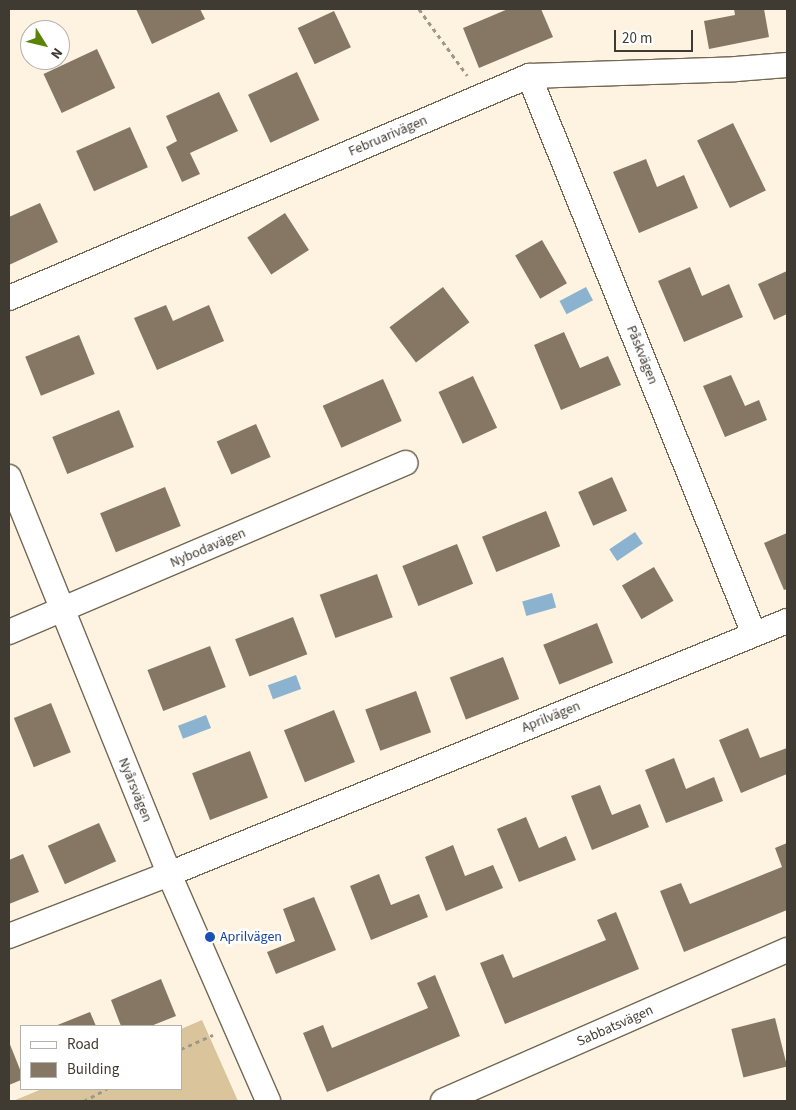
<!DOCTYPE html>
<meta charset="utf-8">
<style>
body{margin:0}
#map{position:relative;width:796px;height:1110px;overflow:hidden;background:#fdf3e0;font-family:"Source Sans 3",sans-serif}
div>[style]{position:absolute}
.forest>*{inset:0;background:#d9c49b}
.water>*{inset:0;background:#8bb3cf;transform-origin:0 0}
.building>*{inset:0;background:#857763;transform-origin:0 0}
.path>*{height:3px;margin-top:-1.5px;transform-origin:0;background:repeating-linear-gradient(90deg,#9e9688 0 4px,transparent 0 8px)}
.roads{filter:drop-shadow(1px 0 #736853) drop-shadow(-1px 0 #736853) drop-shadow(0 1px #736853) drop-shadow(0 -1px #736853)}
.minor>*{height:24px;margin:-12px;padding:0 12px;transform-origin:12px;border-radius:12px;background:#fff}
.dots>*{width:14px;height:14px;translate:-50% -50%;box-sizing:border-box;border:2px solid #fff;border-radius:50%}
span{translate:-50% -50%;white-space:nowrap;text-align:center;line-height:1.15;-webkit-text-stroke:5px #fff;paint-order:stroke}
.street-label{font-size:14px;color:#403b32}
.transit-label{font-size:14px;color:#164399}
.left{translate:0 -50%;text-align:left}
.frame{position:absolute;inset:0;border:10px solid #403b32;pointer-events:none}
.legend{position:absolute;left:20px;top:1025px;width:162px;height:65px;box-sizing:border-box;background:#fff;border:1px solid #b3b1ad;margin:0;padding:6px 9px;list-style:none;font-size:15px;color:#403b32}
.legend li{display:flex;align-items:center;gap:10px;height:25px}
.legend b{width:25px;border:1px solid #b3b1ad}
.north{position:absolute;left:20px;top:20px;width:50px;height:50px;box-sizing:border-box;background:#fff;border:1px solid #b3b1ad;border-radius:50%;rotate:126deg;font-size:14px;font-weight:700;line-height:20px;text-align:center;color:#403b32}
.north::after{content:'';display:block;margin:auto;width:18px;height:22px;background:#5a8308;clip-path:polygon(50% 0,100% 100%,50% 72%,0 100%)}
.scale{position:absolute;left:614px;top:30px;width:79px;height:22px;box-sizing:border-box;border:2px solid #403b32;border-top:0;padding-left:6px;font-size:15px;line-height:18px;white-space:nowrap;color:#403b32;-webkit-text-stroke:4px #fff;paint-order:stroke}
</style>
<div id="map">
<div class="forest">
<div style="clip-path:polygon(202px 1020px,238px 1101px,13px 1101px,42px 1089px,181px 1089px,181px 1029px)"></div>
</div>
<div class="water">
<div style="left:586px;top:287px;width:15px;height:30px;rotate:62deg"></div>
<div style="left:635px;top:532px;width:14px;height:31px;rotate:56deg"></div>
<div style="left:552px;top:593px;width:15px;height:31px;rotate:74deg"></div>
<div style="left:296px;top:675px;width:15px;height:30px;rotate:70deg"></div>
<div style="left:206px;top:715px;width:14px;height:30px;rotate:69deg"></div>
</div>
<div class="building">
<div style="clip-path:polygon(136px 9px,200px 9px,205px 19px,152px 44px)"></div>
<div style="clip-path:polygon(508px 9px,541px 9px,553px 37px,479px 68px,463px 28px)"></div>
<div style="clip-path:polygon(734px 9px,764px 9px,769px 37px,709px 49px,704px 21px,735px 15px)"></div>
<div style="left:334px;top:11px;width:40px;height:40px;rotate:65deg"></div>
<div style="left:97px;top:49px;width:43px;height:59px;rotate:65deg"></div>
<div style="left:297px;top:72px;width:53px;height:54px;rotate:65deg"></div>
<div style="clip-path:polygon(219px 92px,238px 131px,190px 153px,200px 174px,182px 182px,166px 147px,177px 141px,166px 116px)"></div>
<div style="left:733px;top:123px;width:75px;height:40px;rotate:64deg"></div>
<div style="left:130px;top:127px;width:44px;height:59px;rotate:66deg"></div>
<div style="clip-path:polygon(646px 159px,657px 187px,684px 175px,698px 208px,639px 233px,613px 172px)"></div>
<div style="clip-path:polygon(40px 203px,58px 242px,9px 265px,9px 217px)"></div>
<div style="left:285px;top:213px;width:44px;height:45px;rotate:57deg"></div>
<div style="left:542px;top:240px;width:50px;height:31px;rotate:60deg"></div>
<div style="clip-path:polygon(690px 267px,702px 296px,729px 284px,743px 317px,684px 342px,658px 281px)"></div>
<div style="clip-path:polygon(787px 271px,787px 314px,774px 320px,758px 284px)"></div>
<div style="left:443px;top:287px;width:44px;height:67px;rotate:53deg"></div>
<div style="clip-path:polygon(166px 305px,173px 321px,209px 305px,224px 341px,157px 370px,134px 318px)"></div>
<div style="clip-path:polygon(564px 332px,580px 368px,608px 356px,621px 385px,561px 410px,534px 345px)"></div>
<div style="left:79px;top:335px;width:42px;height:58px;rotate:68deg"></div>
<div style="clip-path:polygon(731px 375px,745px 406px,759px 400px,767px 420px,725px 437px,703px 386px)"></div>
<div style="left:473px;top:376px;width:57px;height:38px;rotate:65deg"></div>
<div style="left:383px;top:379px;width:46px;height:66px;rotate:66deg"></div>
<div style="left:119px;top:410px;width:40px;height:72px;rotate:68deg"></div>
<div style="left:256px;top:424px;width:36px;height:43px;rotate:66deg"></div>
<div style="left:612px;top:477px;width:37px;height:37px;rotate:66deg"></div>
<div style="left:165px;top:487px;width:42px;height:70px;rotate:68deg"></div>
<div style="left:546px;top:511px;width:38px;height:69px;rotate:68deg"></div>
<div style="clip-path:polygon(787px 533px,787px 589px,784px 590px,764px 543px)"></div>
<div style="left:457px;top:544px;width:43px;height:59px;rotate:68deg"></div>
<div style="left:654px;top:567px;width:39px;height:37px;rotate:60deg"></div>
<div style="left:377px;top:574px;width:46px;height:61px;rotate:70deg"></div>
<div style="left:293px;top:617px;width:40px;height:62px;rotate:69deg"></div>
<div style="left:597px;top:623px;width:43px;height:58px;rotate:68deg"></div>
<div style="left:210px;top:646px;width:44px;height:67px;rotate:69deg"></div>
<div style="left:503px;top:657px;width:45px;height:57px;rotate:69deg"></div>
<div style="left:416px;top:691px;width:44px;height:54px;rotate:70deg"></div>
<div style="left:51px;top:703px;width:53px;height:40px;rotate:68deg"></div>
<div style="left:334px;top:710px;width:56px;height:54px;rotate:68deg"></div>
<div style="clip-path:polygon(748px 728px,760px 758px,787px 748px,787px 774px,741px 793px,719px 740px)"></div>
<div style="left:250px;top:751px;width:50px;height:62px;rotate:69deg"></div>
<div style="clip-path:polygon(674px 758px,686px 789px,714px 777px,723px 801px,666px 823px,645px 770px)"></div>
<div style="clip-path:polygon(600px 785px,612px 815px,640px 804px,649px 827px,592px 850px,571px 796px)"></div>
<div style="clip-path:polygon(526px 817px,539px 848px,566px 836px,576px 860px,519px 882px,497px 829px)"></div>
<div style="left:99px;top:823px;width:42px;height:56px;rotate:66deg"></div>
<div style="clip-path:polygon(787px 843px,787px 910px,684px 952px,660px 891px,681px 883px,690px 904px,782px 867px,775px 848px)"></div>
<div style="clip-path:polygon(453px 845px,465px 876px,493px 865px,503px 888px,446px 911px,425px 857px)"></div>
<div style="clip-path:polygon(23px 854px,39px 892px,9px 904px,9px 860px)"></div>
<div style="clip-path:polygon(379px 874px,391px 905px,419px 894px,428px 917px,371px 940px,350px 886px)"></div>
<div style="clip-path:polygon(314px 897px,336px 950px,276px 974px,267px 952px,295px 941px,283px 909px)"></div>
<div style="clip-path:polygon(616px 912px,639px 969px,505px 1024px,480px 963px,503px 954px,513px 978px,606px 940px,597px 920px)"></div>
<div style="clip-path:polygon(435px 975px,460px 1036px,327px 1092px,303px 1033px,323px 1025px,332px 1048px,428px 1008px,417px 983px)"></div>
<div style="clip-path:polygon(161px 979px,176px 1016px,151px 1026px,121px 1026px,111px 1000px)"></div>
<div style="clip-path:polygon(90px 1012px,96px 1026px,55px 1026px)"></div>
<div style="left:775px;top:1018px;width:50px;height:45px;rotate:76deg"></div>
<div style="clip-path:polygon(9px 1042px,21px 1072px,21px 1080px,9px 1085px)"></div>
</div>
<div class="path">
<div style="left:419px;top:9px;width:82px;rotate:54deg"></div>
<div style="left:181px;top:1049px;width:35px;rotate:-24deg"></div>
<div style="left:84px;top:1101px;width:26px;rotate:-28deg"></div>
</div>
<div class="roads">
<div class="minor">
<div style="left:529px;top:76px;width:602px;rotate:68.04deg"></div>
<div style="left:9px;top:298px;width:565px;rotate:-23.12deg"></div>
<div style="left:529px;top:76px;width:207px;rotate:-1.9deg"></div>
<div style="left:736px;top:69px;width:51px;rotate:-4.5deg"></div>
<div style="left:9px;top:477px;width:428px;rotate:68deg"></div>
<div style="left:169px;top:874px;width:248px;rotate:66.4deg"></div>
<div style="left:9px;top:632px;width:431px;rotate:-23.1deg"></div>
<div style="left:9px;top:936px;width:172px;rotate:-21.2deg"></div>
<div style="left:169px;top:874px;width:668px;rotate:-22.26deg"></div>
<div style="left:443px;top:1101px;width:376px;rotate:-23.7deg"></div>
</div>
</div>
<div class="dots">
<div style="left:210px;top:937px;background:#1a4fb4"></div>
</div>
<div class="street-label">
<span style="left:388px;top:136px;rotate:-23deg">Februarivägen</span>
<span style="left:642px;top:355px;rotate:68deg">Påskvägen</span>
<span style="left:208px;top:548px;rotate:-23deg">Nybodavägen</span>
<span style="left:551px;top:717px;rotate:-22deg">Aprilvägen</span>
<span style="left:135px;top:790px;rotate:68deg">Nyårsvägen</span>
<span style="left:615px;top:1026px;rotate:-24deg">Sabbatsvägen</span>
</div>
<div class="transit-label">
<span class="left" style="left:220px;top:937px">Aprilvägen</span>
</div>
<div class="frame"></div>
<ul class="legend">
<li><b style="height:6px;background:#fff"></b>Road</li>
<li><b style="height:14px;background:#857763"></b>Building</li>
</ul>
<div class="north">N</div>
<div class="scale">20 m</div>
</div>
